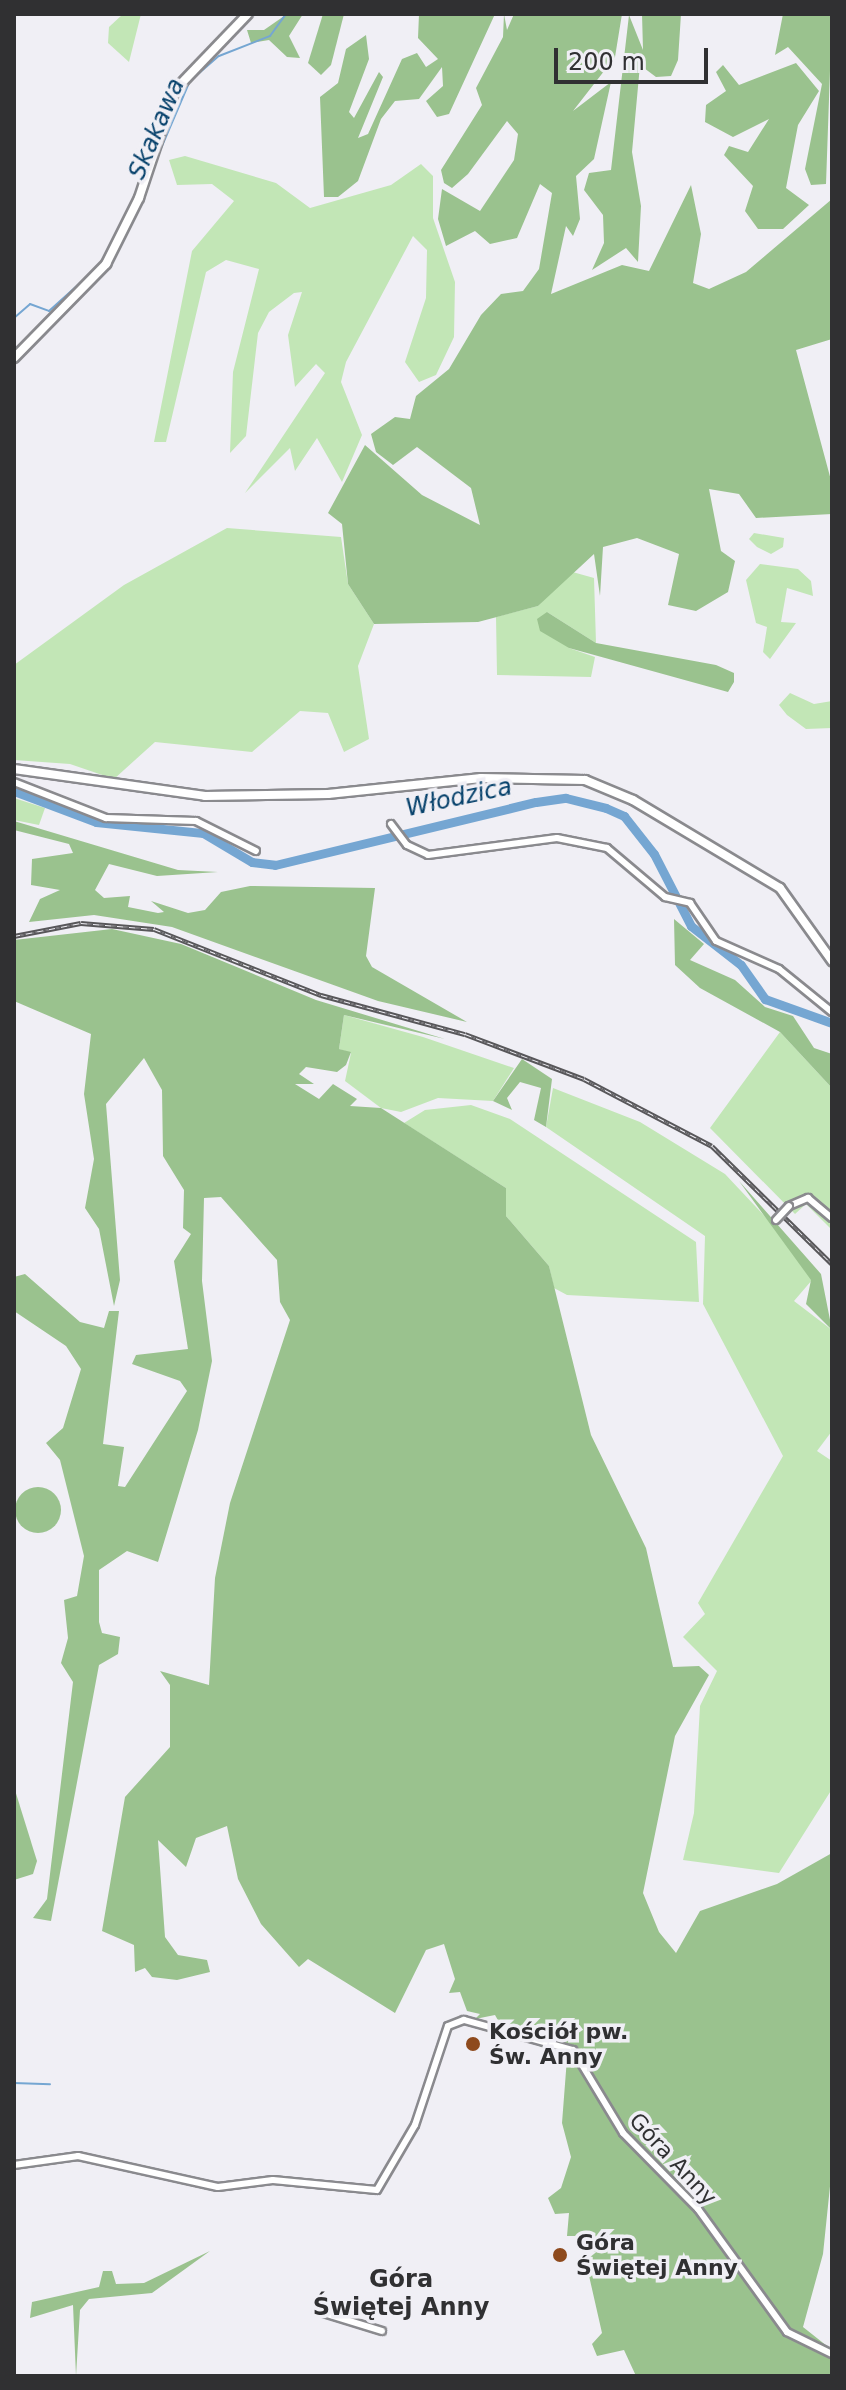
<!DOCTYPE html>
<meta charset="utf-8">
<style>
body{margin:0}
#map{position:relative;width:846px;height:2390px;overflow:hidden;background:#f0eff5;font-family:"DejaVu Sans",sans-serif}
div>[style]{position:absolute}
.green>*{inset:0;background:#c2e6b6}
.forest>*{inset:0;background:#9ac28e}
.round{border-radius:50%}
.stream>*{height:2px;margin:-1px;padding:0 1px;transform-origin:1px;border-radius:1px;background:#75a6d2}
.river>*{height:9px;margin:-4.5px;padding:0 4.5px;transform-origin:4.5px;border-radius:4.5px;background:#75a6d2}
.roads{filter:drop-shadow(2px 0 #8a8a8e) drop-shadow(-2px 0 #8a8a8e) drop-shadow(0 2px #8a8a8e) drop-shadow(0 -2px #8a8a8e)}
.minor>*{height:6px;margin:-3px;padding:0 3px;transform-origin:3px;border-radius:3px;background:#fff}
.tertiary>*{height:8px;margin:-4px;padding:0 4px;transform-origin:4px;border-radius:4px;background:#fff}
.rail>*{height:5px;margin-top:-2.5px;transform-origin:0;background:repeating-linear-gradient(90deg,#f0eff5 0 6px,#58575a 0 12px);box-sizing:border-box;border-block:2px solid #58575a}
.bridges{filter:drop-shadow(2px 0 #8a8a8e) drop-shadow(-2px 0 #8a8a8e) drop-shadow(0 2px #8a8a8e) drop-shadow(0 -2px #8a8a8e)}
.minor-bridge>*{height:6px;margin:-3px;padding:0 3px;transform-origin:3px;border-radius:3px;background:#fff}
.dots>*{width:22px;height:22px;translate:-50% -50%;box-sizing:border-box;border:4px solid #f0eff5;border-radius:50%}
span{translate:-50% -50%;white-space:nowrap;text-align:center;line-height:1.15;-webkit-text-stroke:7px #f0eff5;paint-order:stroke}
.poi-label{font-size:22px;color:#303032;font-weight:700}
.left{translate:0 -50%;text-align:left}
.street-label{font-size:22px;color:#303032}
.water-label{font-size:24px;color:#06416b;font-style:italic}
.neighbourhood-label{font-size:24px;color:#303032;font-weight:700}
.frame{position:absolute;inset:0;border:16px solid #303032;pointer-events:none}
.scale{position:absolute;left:554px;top:48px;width:154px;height:36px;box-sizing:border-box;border:4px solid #303032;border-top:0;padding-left:10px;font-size:24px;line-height:28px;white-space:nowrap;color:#303032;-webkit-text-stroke:6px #f0eff5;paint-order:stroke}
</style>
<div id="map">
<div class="green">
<div style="clip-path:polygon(123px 14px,141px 14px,129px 62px,108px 43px,109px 27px)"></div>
<div style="clip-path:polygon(185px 156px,276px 183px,310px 208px,391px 185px,421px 164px,433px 176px,433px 218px,455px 282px,454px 337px,436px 375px,419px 382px,405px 362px,426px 298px,427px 250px,413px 236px,346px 362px,341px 382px,362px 435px,342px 482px,317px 438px,295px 471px,290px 448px,245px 493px,325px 373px,316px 364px,295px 387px,288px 335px,302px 292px,294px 293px,269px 312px,258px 333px,246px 436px,230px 453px,233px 372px,259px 269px,226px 260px,206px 272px,166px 442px,154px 442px,192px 251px,234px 201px,212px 184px,177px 185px,169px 160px)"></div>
<div style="clip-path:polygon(227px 528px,341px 537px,348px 584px,374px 624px,358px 666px,369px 739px,344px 752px,328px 713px,300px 711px,252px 752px,155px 742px,114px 779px,70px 764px,14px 760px,14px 665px,124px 585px)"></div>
<div style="clip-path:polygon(754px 533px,784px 538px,783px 547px,771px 554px,757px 547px,749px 539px)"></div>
<div style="clip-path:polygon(760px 564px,798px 569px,811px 581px,813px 596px,787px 588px,781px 622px,796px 623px,770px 659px,763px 652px,767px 627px,756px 623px,746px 580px)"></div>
<div style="clip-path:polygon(569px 571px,594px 578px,596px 643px,547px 612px,569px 648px,595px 657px,591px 677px,497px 675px,496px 617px,538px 606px)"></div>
<div style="clip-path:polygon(790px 693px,814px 704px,832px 701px,832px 728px,806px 729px,787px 715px,779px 705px)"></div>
<div style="clip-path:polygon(14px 798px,45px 808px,39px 825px,14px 820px)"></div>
<div style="clip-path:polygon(344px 1015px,423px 1037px,514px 1068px,493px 1101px,438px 1098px,401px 1112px,381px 1108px,345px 1081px,351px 1053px,339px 1049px)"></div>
<div style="clip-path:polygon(780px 1032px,832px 1088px,832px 1230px,806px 1204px,795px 1214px,710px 1128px)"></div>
<div style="clip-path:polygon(553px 1088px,640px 1122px,725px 1174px,785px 1238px,812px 1280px,794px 1301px,832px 1330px,832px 1431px,817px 1451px,832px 1461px,832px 1789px,779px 1873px,683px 1860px,694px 1813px,700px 1706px,717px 1671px,683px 1637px,705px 1614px,698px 1603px,783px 1456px,703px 1304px,705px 1236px,546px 1127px)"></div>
<div style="clip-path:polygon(471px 1105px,510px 1119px,696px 1242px,699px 1302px,567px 1295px,554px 1288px,549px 1266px,506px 1216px,506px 1188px,404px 1123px,425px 1110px)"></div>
</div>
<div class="forest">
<div style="clip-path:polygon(287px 14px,303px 14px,289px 36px,300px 58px,287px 57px,269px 40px,251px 43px,247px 30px,264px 30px)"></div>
<div style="clip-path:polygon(323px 14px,344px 14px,331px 65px,321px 75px,308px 63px)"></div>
<div style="clip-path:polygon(419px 14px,495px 14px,449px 114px,437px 117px,426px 101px,443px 86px,442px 67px,419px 99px,395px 101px,381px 119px,358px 181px,338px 197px,324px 197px,320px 97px,338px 83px,346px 49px,366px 35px,369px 59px,349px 112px,354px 118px,379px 72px,383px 77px,358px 138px,368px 134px,402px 59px,417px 53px,426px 67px,438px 59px,418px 38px)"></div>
<div style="clip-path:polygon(504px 14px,507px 30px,514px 14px,622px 14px,615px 57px,573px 111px,611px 82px,594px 159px,576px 176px,580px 219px,573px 236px,566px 226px,551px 294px,622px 265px,649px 271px,691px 185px,701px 234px,693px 283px,709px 289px,746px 272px,832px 199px,832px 339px,796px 350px,832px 484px,832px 514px,756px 518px,739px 494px,709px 489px,721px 551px,735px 561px,728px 592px,696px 611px,668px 605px,679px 554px,637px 538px,603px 547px,600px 596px,594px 554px,538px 606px,478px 622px,374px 624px,348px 584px,342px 524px,328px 513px,365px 445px,422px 495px,480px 525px,471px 488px,417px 447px,393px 465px,376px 452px,371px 434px,395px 417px,410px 419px,416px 396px,449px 369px,481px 315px,501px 294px,523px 291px,539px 269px,552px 193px,540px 184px,517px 238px,490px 244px,475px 231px,446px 246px,438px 219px,442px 189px,480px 211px,514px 160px,518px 134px,507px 121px,468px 174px,452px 188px,444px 183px,441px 170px,482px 105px,476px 88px,503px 37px)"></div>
<div style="clip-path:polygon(642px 14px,681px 14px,678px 60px,671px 76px,656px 77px,640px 65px,632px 152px,641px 206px,638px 262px,626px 248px,592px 270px,604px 243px,603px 215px,584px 190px,589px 173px,611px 170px,629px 15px,643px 50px)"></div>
<div style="clip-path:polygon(783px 14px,832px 14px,826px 184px,811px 185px,805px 169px,822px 84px,788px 47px,775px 55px)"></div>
<div style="clip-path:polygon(796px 63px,819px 91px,798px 125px,786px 188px,809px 205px,783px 229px,758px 229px,745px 211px,753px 186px,724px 155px,729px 146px,748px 152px,769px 119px,733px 137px,705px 122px,706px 105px,726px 91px,716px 72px,723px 65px,739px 85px)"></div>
<div style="clip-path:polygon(547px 612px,596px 643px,716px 665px,734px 673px,734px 682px,728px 692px,569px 648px,540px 631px,537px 619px)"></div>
<div style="clip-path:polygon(14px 821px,178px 870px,218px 872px,157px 876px,109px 864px,95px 890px,104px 898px,130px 896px,128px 907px,158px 913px,164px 912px,151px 901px,188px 913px,205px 910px,221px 892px,250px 886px,375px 888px,366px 956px,372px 967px,467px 1022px,378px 1001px,172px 927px,94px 915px,29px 922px,40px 899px,60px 890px,31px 885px,32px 859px,73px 853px,69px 844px,14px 830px)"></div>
<div style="clip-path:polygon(674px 919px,704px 944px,690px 960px,735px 980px,765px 1007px,793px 1016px,814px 1048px,832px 1054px,832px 1088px,780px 1032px,700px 988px,675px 965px)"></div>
<div style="clip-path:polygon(112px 929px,181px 944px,316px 1000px,445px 1039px,344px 1015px,339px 1049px,351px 1052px,346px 1065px,337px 1072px,306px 1067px,299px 1074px,314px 1084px,295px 1084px,319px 1099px,333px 1084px,357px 1099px,350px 1106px,381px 1108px,506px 1188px,506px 1216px,549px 1266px,591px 1435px,646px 1548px,673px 1667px,699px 1666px,709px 1675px,675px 1736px,643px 1893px,659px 1932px,676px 1953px,700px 1911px,777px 1884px,832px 1853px,832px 2167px,823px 2254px,803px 2327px,832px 2350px,832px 2376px,636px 2376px,624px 2350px,597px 2356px,592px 2344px,602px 2333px,580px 2236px,567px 2236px,569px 2213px,555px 2214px,548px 2198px,561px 2188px,571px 2157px,562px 2123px,567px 2058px,504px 2031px,495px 2015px,475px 2019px,480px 2014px,467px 2011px,460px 1992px,449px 1993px,455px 1979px,444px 1944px,426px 1950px,395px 2013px,308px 1959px,299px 1967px,261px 1924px,238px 1879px,227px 1826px,196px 1838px,186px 1867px,158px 1840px,165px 1937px,178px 1955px,207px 1960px,210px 1972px,177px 1980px,152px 1977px,145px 1968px,135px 1972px,134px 1945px,102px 1931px,125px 1797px,170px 1747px,170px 1685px,160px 1671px,209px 1685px,215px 1578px,230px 1503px,290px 1320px,280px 1302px,277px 1260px,221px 1197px,204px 1198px,202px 1281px,212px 1361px,198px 1430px,158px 1562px,127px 1551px,99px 1570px,99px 1622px,102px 1633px,120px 1637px,118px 1654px,99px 1665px,51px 1921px,33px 1918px,47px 1899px,73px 1682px,61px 1663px,68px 1638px,64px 1600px,77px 1596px,84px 1556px,60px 1460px,46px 1443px,63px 1428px,81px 1369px,66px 1346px,14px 1311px,14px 1277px,25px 1274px,80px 1322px,104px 1328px,109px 1311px,119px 1311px,103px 1444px,124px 1447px,118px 1486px,125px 1487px,187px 1391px,180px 1381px,132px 1364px,136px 1355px,188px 1349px,174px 1261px,191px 1234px,183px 1228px,184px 1190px,163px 1156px,162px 1090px,144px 1058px,106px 1104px,120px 1280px,114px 1306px,99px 1229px,85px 1208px,94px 1159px,84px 1094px,91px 1034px,14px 1001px,14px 940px)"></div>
<div style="clip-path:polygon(522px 1059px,552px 1079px,546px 1127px,534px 1120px,541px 1088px,520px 1082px,507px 1098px,512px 1110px,493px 1101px)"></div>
<div style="clip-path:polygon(739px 1181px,821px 1274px,832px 1330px,806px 1304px,811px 1280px)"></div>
<div class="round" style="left:15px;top:1487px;width:46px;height:46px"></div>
<div style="clip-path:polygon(14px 1787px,37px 1861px,33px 1874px,14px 1880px)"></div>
<div style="clip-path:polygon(210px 2251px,152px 2293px,89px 2299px,80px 2310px,76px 2376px,73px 2305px,30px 2318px,32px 2302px,99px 2287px,103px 2271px,112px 2271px,116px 2284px,144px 2283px)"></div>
</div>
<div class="stream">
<div style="left:117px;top:251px;width:185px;rotate:-66.8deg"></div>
<div style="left:190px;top:81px;width:38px;rotate:-41deg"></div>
<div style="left:219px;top:56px;width:55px;rotate:-21.4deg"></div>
<div style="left:270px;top:36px;width:27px;rotate:-54deg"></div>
<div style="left:14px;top:318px;width:21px;rotate:-41deg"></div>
<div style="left:30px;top:304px;width:20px;rotate:20deg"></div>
<div style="left:49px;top:311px;width:67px;rotate:-42deg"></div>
<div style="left:14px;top:2083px;width:36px;rotate:2deg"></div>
</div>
<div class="river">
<div style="left:14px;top:791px;width:88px;rotate:20.7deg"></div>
<div style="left:96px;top:822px;width:108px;rotate:5.9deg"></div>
<div style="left:203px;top:833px;width:57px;rotate:30.6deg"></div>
<div style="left:252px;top:862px;width:23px;rotate:7deg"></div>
<div style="left:275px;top:865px;width:268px;rotate:-13.6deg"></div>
<div style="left:536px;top:802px;width:30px;rotate:-8deg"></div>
<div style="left:566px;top:798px;width:41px;rotate:14deg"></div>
<div style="left:606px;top:808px;width:20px;rotate:24deg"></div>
<div style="left:624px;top:816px;width:48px;rotate:51.7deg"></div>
<div style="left:654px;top:854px;width:81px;rotate:62.8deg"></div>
<div style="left:691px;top:926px;width:63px;rotate:38deg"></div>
<div style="left:741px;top:965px;width:42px;rotate:54.8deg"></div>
<div style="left:765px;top:999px;width:71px;rotate:19.7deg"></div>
</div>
<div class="roads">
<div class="minor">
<div style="left:14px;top:782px;width:99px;rotate:21.4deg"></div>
<div style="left:106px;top:818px;width:90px;rotate:1.9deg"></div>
<div style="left:196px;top:821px;width:67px;rotate:26.6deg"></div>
<div style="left:391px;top:824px;width:26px;rotate:53deg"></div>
<div style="left:407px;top:845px;width:23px;rotate:25deg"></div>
<div style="left:428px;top:855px;width:130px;rotate:-7.5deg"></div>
<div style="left:557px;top:838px;width:51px;rotate:11.3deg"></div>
<div style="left:607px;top:848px;width:76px;rotate:40.2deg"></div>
<div style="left:665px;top:897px;width:26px;rotate:13deg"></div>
<div style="left:690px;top:903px;width:46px;rotate:55.6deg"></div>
<div style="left:716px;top:941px;width:69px;rotate:24deg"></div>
<div style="left:779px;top:969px;width:68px;rotate:39.1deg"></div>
<div style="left:789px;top:1206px;width:21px;rotate:-23deg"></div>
<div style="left:808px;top:1198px;width:31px;rotate:40deg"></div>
<div style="left:14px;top:2165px;width:65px;rotate:-8deg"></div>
<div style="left:78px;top:2156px;width:143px;rotate:12.5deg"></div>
<div style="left:218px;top:2187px;width:55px;rotate:-7.3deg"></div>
<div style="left:273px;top:2180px;width:104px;rotate:5.5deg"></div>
<div style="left:377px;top:2190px;width:75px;rotate:-59.7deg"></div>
<div style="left:415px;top:2125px;width:104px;rotate:-71.6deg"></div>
<div style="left:448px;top:2026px;width:17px;rotate:-21deg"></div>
<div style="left:464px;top:2020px;width:113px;rotate:15.4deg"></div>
<div style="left:573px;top:2050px;width:97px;rotate:58.9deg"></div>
<div style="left:623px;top:2133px;width:107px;rotate:45.4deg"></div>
<div style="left:698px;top:2209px;width:152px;rotate:54.1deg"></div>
<div style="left:787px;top:2332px;width:50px;rotate:26.1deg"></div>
<div style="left:317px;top:2311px;width:68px;rotate:17.1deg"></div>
</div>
<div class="tertiary">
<div style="left:14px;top:358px;width:132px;rotate:-45.6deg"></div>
<div style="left:106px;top:264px;width:74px;rotate:-63.4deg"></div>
<div style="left:139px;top:198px;width:114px;rotate:-71.6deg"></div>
<div style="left:175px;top:90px;width:105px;rotate:-46.2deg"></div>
<div style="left:14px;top:769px;width:193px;rotate:8deg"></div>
<div style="left:205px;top:796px;width:123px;rotate:-0.9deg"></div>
<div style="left:328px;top:794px;width:154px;rotate:-6deg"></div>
<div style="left:481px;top:778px;width:104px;rotate:1.1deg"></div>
<div style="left:585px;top:780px;width:52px;rotate:22.6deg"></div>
<div style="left:633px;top:800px;width:171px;rotate:30.9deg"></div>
<div style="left:780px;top:888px;width:90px;rotate:54.5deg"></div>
</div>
</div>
<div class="rail">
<div style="left:14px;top:936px;width:68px;rotate:-11deg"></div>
<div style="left:81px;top:923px;width:73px;rotate:4.7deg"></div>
<div style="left:154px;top:929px;width:180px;rotate:21.6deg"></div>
<div style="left:321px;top:995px;width:149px;rotate:15.2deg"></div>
<div style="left:465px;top:1034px;width:127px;rotate:20.7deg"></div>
<div style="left:584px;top:1079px;width:144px;rotate:27.6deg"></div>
<div style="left:712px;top:1146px;width:168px;rotate:44.5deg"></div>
</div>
<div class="bridges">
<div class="minor-bridge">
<div style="left:776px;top:1220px;width:19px;rotate:-47deg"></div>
</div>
</div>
<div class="dots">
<div style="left:473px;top:2044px;background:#8e4a1d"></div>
<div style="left:560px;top:2255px;background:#8e4a1d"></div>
</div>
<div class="poi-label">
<span class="left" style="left:489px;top:2044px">Kościół pw.<br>Św. Anny</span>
<span class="left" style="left:576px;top:2255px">Góra<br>Świętej Anny</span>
</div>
<div class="street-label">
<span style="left:673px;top:2159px;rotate:47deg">Góra Anny</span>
</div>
<div class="water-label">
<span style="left:157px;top:129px;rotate:-67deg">Skakawa</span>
<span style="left:459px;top:798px;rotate:-12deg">Włodzica</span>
</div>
<div class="neighbourhood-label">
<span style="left:401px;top:2294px">Góra<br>Świętej Anny</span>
</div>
<div class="frame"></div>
<div class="scale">200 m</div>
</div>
